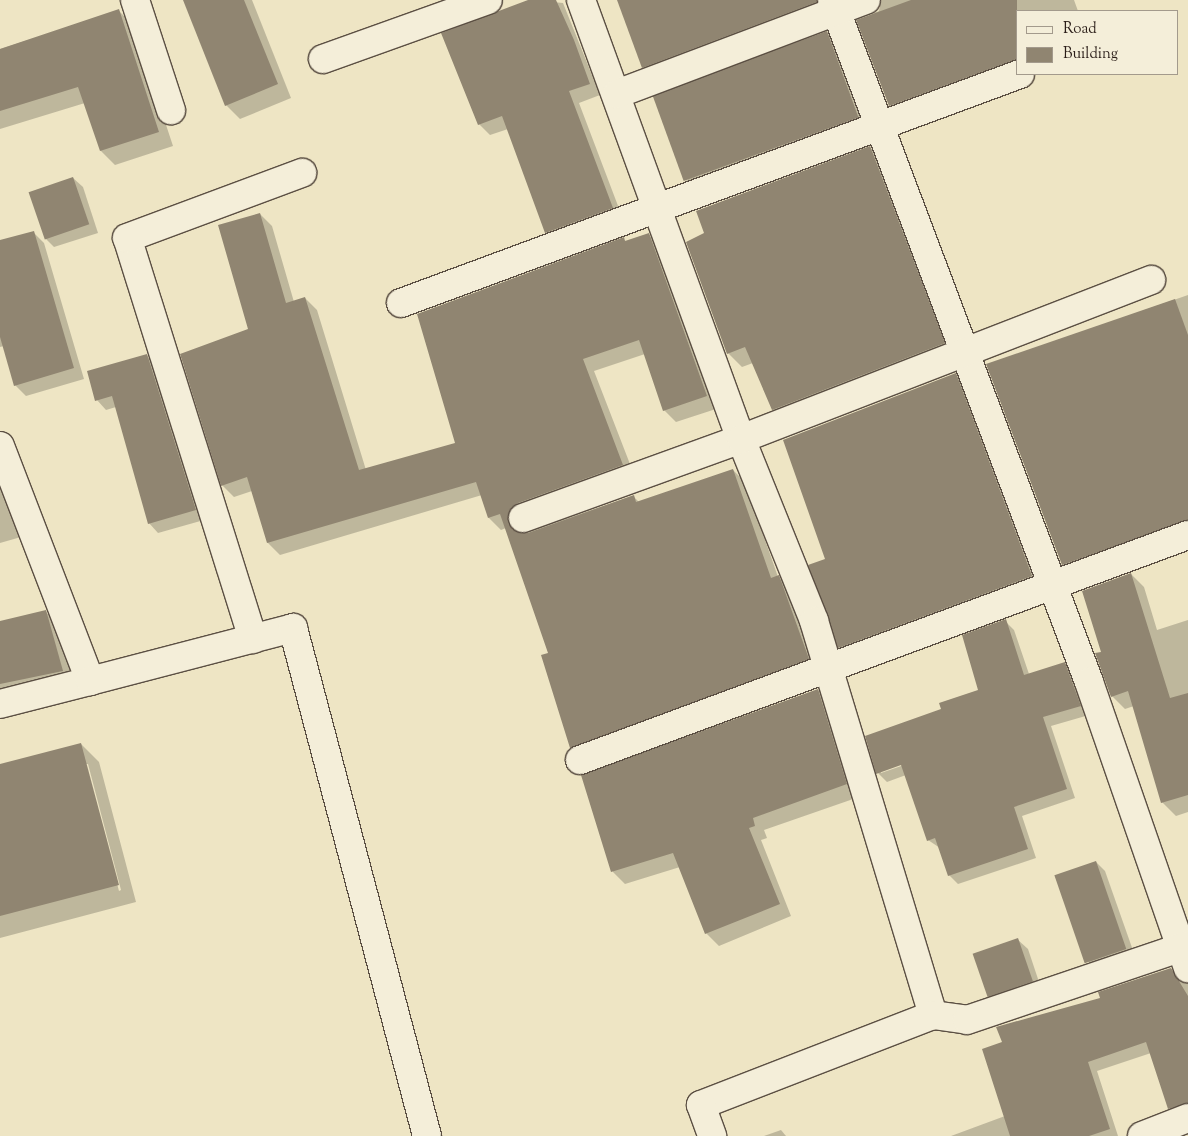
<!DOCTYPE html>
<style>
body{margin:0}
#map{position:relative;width:1188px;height:1136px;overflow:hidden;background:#eee5c4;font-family:"Sorts Mill Goudy",serif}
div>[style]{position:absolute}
.shadow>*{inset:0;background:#0003}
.building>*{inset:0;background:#908571;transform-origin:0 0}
.roads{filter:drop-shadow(1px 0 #5b4f43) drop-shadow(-1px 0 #5b4f43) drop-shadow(0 1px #5b4f43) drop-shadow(0 -1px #5b4f43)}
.minor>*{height:28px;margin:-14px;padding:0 14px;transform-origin:14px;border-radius:14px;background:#f4eed9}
span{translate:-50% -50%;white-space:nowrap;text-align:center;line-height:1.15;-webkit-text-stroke:4px #f4eed9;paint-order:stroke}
.legend{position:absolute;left:1016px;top:10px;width:162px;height:65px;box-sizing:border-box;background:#f4eed9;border:1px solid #a39a8c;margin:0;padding:6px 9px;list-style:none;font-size:15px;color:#2a1d18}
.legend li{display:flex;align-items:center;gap:10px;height:25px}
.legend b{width:25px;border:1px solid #a39a8c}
</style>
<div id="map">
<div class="shadow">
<div style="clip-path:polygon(184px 0,252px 0,291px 98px,240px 119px,226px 105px)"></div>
<div style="clip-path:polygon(532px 0,563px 3px,600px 95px,579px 103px,623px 219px,558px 243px,546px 232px,508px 129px,490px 135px,479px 124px)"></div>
<div style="clip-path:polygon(618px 0,843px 0,657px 81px,643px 67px)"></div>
<div style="clip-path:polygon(881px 0,1074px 0,1078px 11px,1017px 11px,1017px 74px,1037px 74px,904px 119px,890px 105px,858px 21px,879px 11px)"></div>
<div style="clip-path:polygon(119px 11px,133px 25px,173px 146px,115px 165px,101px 151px,85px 103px,0 129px,0 49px)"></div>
<div style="clip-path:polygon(827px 33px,841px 47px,872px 131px,700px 195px,686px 181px)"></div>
<div style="clip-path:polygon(870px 147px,884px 161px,958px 357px,787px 424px,773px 410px,753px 363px,742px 367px,728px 353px)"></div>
<div style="clip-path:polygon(73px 178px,83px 187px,98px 233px,54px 247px,45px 238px)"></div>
<div style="clip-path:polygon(260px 214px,272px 226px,294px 302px,305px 298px,317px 310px,366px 470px,457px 444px,623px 239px,627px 242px,649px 235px,661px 247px,719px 408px,676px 422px,664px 410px,645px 354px,594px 371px,635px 477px,519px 527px,520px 534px,633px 496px,639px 502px,733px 470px,745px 482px,778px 577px,791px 589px,820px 671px,583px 760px,571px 748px,543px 656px,549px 654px,506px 528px,501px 530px,489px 518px,482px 495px,280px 555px,268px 543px,252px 491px,234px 497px,222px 485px,250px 329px)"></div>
<div style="clip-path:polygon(33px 232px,44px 243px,84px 379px,26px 396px,15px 385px,4px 346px,0 347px,0 242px)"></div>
<div style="clip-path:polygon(1188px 295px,1188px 536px,1076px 578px,1063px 564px,987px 365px)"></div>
<div style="clip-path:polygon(147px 356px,156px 365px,204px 520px,158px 533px,149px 523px,116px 407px,106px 410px,97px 400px)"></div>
<div style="clip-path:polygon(955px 374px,969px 388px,1045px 590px,853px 661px,839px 647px,826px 560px)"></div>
<div style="clip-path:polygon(0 489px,9px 498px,21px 537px,0 543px)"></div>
<div style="clip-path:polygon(1131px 574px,1144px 587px,1157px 630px,1188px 620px,1188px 812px,1176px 816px,1162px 802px,1134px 706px,1125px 709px,1112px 696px,1103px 652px)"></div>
<div style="clip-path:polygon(46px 612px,58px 624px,74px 683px,0 699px,0 624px)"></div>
<div style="clip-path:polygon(evenodd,1005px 621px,1014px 630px,1029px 674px,1065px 664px,1074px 673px,1089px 715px,1051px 726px,1075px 798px,1022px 816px,1036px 858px,958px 884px,949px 875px,940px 848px,928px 840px,906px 775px,887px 782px,878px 773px,942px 710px,980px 691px,1005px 621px,906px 762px,907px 764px,881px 773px,881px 771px,906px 762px)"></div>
<div style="clip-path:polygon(818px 690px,830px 702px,859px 797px,764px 830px,767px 838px,761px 840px,791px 916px,719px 946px,706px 933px,680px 867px,625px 884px,613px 872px,583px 776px)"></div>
<div style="clip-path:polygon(evenodd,81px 744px,99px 762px,136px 902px,0 938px,0 766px,81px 744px,85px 764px,88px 764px,121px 890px,119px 891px,85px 764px)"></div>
<div style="clip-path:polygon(1096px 862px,1105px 871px,1136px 959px,1098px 971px,1089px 962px,1055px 876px)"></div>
<div style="clip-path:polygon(1018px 940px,1028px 949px,1042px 991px,997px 1006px,988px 996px)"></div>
<div style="clip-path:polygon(1171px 969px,1188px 983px,1188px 1114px,1179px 1118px,1169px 1108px,1151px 1053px,1097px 1071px,1118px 1136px,951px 1136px,1005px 1116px,1003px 1043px)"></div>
<div style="clip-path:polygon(781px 1130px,786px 1136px,764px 1136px)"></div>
</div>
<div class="building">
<div style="clip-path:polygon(183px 0,244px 0,278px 84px,225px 106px)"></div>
<div style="clip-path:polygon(528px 0,556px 0,574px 40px,590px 84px,569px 91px,613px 208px,545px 233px,502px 116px,478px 125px,441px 33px)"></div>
<div style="clip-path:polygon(617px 0,817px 0,817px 2px,642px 68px)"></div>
<div style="clip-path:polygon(911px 0,1017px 0,1017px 59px,889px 106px,856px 20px)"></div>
<div style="clip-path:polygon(119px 9px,159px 132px,100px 151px,78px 87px,0 111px,0 49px)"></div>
<div style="left:827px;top:31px;width:92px;height:186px;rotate:70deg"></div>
<div style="clip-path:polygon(870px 146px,945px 343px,772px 410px,745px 347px,727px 354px,686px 242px,704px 233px,696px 211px)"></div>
<div style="left:73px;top:177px;width:50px;height:47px;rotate:71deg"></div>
<div style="clip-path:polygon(260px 213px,286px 303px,305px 297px,359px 470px,455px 443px,417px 314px,624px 237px,625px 241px,649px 233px,707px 396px,663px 411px,639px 340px,583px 359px,623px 465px,518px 503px,508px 515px,509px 524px,520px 533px,528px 533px,634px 495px,636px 502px,733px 469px,771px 578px,779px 575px,809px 659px,570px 748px,541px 655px,548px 653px,500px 514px,488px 518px,476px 482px,267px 543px,247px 477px,221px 486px,180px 354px,248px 329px,218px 225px)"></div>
<div style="clip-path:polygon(34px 231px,74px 368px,14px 386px,0 337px,0 240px)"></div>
<div style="clip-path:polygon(1175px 299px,1188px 335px,1188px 520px,1062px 565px,986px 364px)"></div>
<div style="clip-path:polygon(147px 354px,196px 510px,148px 524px,112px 396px,95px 401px,87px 371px)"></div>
<div style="clip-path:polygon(956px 373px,1032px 576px,838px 648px,808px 565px,825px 559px,783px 440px)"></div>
<div style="clip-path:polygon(1131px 573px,1170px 698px,1188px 693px,1188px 795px,1161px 803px,1128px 691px,1111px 697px,1095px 653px,1101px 652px,1082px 591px)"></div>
<div style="clip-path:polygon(46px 610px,63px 671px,0 684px,0 621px)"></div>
<div style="clip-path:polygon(1006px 619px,1024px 675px,1065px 662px,1074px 687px,1081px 706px,1043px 717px,1067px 789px,1014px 807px,1028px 849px,948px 876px,935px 838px,927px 841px,901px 765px,876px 774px,865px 736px,941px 709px,939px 703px,978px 690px,962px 635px)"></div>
<div style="clip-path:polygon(818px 689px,847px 784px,753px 818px,755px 826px,749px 828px,780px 904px,705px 934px,673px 853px,611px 872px,581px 775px)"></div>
<div style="clip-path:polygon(81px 743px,119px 885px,0 916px,0 764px)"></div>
<div style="left:1096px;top:861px;width:93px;height:44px;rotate:71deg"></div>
<div style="left:1018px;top:938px;width:46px;height:48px;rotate:71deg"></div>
<div style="clip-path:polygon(1171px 968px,1188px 996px,1188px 1103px,1168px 1109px,1146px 1042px,1088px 1062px,1110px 1129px,1089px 1136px,1010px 1136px,982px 1049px,1002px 1042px,996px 1027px,1100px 998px,1098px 992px)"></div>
</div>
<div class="roads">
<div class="minor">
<div style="left:135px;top:0;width:116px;rotate:71.9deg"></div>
<div style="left:581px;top:0;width:467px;rotate:70deg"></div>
<div style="left:741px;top:439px;width:196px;rotate:68.1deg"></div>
<div style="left:814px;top:621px;width:412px;rotate:73.2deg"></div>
<div style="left:933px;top:1015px;width:249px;rotate:158.8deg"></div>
<div style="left:701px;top:1105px;width:33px;rotate:70deg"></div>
<div style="left:832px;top:0;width:729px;rotate:69.35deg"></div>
<div style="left:1089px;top:682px;width:303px;rotate:70.9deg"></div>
<div style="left:323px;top:59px;width:175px;rotate:-19.7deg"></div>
<div style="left:617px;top:94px;width:266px;rotate:-20.7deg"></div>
<div style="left:401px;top:303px;width:660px;rotate:-20.3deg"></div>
<div style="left:0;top:446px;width:252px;rotate:69deg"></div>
<div style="left:90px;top:681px;width:93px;rotate:165.7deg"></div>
<div style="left:523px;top:518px;width:232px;rotate:-19.9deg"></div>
<div style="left:741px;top:439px;width:440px;rotate:-21.2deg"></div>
<div style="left:253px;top:639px;width:420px;rotate:-107.4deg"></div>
<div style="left:127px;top:238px;width:187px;rotate:-20.4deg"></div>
<div style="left:90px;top:681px;width:210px;rotate:-14.6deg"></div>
<div style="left:293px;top:628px;width:525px;rotate:75.22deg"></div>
<div style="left:580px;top:760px;width:648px;rotate:-20.31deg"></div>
<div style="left:933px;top:1015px;width:34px;rotate:8deg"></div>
<div style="left:967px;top:1020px;width:233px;rotate:-18.7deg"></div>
<div style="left:1142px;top:1136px;width:49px;rotate:-21.4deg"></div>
</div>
</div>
<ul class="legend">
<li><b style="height:6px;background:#f4eed9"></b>Road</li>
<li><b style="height:14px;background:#908571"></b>Building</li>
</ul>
</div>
